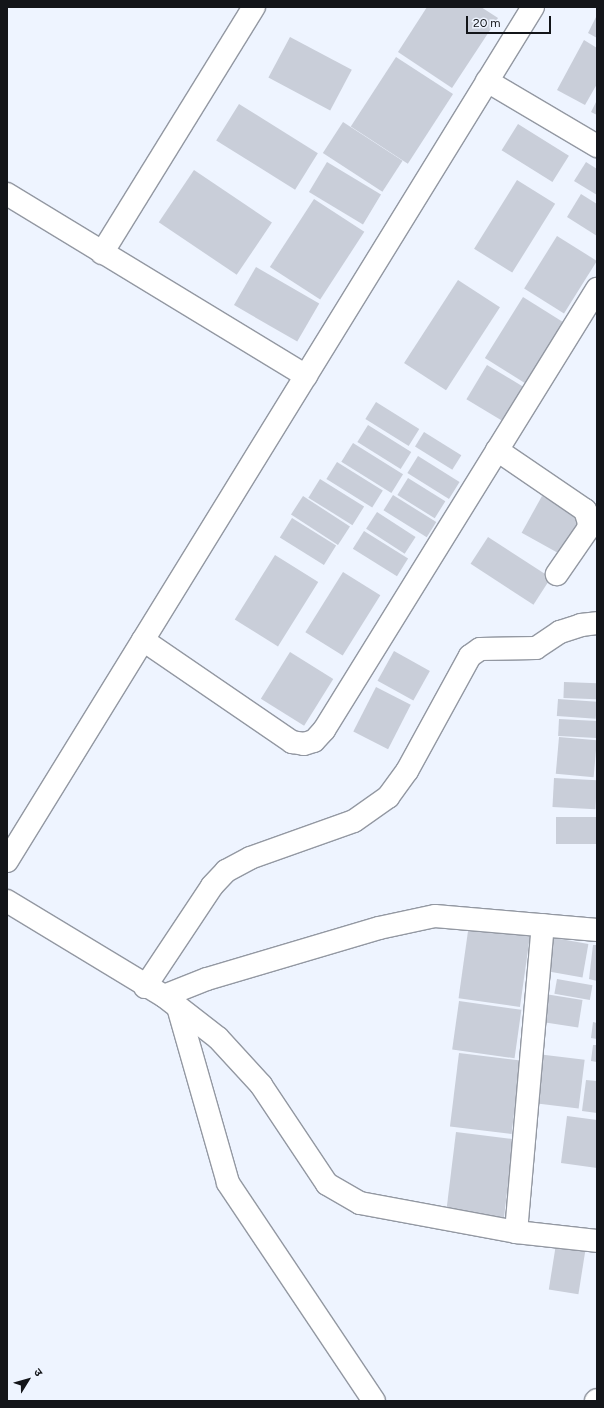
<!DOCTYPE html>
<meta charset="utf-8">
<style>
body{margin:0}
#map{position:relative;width:604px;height:1408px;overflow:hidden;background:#eef4ff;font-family:Figtree,"Noto Sans Devanagari",sans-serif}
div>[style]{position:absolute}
.building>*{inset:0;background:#c9ced9;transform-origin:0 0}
.roads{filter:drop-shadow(1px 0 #9398a2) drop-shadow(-1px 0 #9398a2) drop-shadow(0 1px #9398a2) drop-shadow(0 -1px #9398a2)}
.minor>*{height:22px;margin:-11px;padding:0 11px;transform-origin:11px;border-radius:11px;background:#fff}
span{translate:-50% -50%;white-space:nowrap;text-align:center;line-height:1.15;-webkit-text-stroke:4px #eef4ff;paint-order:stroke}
.frame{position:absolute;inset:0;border:8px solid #131519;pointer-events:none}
.north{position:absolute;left:8px;top:1360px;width:40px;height:40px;-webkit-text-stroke:3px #eef4ff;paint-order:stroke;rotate:53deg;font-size:11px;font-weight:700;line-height:16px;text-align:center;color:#131519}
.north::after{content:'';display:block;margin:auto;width:14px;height:18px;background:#131519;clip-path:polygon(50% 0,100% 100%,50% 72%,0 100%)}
.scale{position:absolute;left:466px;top:16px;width:85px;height:18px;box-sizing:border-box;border:2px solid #131519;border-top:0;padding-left:5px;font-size:12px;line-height:14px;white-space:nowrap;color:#131519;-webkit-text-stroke:3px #eef4ff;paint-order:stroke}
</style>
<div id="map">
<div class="building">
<div style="clip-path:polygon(427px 7px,481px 7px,498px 18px,452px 88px,398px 52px)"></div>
<div style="clip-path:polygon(597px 15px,597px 38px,588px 33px)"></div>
<div style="left:290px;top:37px;width:70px;height:46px;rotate:28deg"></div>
<div style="clip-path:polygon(584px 40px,597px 48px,597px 84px,585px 105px,557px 90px)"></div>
<div style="left:396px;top:57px;width:68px;height:83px;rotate:33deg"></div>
<div style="clip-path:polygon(597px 100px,597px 115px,591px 112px)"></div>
<div style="left:239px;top:104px;width:93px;height:43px;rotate:32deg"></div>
<div style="left:343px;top:122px;width:71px;height:37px;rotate:33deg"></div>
<div style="left:518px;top:124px;width:60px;height:31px;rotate:32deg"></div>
<div style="left:327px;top:162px;width:63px;height:35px;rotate:31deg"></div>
<div style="clip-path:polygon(586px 162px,597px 169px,597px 195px,574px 181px)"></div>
<div style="left:194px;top:170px;width:94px;height:63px;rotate:34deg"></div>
<div style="left:517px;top:180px;width:45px;height:81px;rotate:32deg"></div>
<div style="clip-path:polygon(581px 194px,597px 204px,597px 236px,567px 217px)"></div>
<div style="left:314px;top:199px;width:60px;height:81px;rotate:33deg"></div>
<div style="left:557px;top:236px;width:47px;height:62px;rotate:32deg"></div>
<div style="left:256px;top:267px;width:73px;height:44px;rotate:30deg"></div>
<div style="left:458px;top:280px;width:50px;height:99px;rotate:33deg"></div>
<div style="left:523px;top:297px;width:49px;height:72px;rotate:32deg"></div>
<div style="left:487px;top:365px;width:48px;height:40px;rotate:31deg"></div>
<div style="left:376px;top:402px;width:51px;height:20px;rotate:32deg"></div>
<div style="left:368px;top:425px;width:51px;height:20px;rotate:32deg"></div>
<div style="left:424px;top:432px;width:44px;height:17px;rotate:32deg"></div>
<div style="left:353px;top:443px;width:59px;height:22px;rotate:32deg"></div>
<div style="left:418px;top:456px;width:49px;height:20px;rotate:32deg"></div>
<div style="left:337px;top:462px;width:54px;height:20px;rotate:32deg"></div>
<div style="left:408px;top:478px;width:44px;height:20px;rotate:32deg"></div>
<div style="left:320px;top:479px;width:52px;height:22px;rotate:32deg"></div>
<div style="left:393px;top:495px;width:51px;height:18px;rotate:32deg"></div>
<div style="left:303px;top:496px;width:56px;height:22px;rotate:33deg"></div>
<div style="left:542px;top:496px;width:51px;height:42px;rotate:29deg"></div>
<div style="left:377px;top:512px;width:46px;height:20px;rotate:33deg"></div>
<div style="left:292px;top:518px;width:52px;height:23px;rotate:32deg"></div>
<div style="left:364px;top:531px;width:52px;height:21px;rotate:32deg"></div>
<div style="left:488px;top:537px;width:75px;height:32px;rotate:33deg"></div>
<div style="left:275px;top:555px;width:51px;height:76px;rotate:32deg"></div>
<div style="left:343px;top:572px;width:44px;height:71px;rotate:32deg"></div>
<div style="left:394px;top:651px;width:41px;height:34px;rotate:29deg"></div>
<div style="left:290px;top:652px;width:51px;height:55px;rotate:32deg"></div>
<div style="left:564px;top:682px;width:33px;height:16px;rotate:2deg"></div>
<div style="left:376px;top:687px;width:39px;height:50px;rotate:27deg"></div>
<div style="left:558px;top:699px;width:39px;height:17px;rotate:4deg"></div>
<div style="left:559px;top:719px;width:38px;height:17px;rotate:3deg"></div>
<div style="left:559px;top:737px;width:38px;height:37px;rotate:5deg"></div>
<div style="left:554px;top:778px;width:43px;height:29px;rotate:3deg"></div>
<div style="left:556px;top:817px;width:41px;height:27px"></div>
<div style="left:469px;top:924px;width:62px;height:75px;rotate:8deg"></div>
<div style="left:549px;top:937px;width:40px;height:34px;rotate:10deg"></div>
<div style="clip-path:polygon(593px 945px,597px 945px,597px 981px,589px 979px)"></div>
<div style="left:557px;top:979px;width:36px;height:15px;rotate:10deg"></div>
<div style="left:545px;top:994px;width:38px;height:28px;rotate:9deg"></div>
<div style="left:459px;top:1001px;width:63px;height:49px;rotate:8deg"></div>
<div style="clip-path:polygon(593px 1022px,597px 1023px,597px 1039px,591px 1038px)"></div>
<div style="clip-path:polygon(593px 1045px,597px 1045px,597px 1062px,591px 1061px)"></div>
<div style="left:459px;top:1053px;width:62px;height:74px;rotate:7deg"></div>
<div style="left:537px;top:1054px;width:48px;height:49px;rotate:7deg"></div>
<div style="clip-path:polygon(586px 1080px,597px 1081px,597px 1113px,582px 1111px)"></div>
<div style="clip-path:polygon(567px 1116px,597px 1120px,597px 1168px,561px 1163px)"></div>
<div style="left:456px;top:1132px;width:58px;height:80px;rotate:7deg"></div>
<div style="left:556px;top:1244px;width:30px;height:46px;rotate:9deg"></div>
</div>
<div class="roads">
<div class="minor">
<div style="left:487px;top:81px;width:128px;rotate:30.6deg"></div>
<div style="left:7px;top:194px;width:350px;rotate:31.3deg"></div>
<div style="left:102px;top:253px;width:289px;rotate:-58.3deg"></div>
<div style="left:497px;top:450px;width:107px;rotate:34.3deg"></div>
<div style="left:585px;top:510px;width:14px;rotate:73deg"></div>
<div style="left:589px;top:523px;width:6px;rotate:99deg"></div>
<div style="left:588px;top:529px;width:55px;rotate:124.6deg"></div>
<div style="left:143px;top:640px;width:181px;rotate:34.4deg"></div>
<div style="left:292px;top:742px;width:12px;rotate:9deg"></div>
<div style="left:304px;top:744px;width:10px;rotate:-17deg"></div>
<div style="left:314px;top:741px;width:15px;rotate:-48deg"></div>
<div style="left:324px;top:730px;width:519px;rotate:-58.24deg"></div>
<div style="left:7px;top:861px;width:1003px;rotate:-58.37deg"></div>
<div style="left:7px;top:901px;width:184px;rotate:31.2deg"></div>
<div style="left:164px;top:996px;width:68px;rotate:37.9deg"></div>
<div style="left:218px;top:1038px;width:64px;rotate:47.5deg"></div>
<div style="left:261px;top:1085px;width:119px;rotate:56.3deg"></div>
<div style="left:327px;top:1184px;width:38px;rotate:30deg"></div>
<div style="left:360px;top:1203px;width:159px;rotate:10.5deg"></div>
<div style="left:516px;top:1232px;width:81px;rotate:6.3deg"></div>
<div style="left:145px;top:987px;width:121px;rotate:-56.4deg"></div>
<div style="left:212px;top:886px;width:21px;rotate:-47deg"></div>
<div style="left:226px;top:871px;width:27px;rotate:-28deg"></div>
<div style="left:250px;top:858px;width:110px;rotate:-19.6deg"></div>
<div style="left:354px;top:821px;width:42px;rotate:-35.2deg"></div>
<div style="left:388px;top:797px;width:32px;rotate:-54deg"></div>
<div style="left:407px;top:771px;width:131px;rotate:-61.3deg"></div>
<div style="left:470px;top:656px;width:12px;rotate:-35deg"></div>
<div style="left:480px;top:649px;width:56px;rotate:-1deg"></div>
<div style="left:536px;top:648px;width:29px;rotate:-34deg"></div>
<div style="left:560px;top:632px;width:22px;rotate:-18deg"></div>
<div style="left:581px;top:625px;width:16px;rotate:-7deg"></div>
<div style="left:164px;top:996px;width:46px;rotate:-21.6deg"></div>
<div style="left:207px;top:979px;width:179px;rotate:-16.5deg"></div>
<div style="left:379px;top:928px;width:57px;rotate:-12.1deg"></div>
<div style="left:435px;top:916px;width:163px;rotate:4.9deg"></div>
<div style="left:178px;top:1007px;width:183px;rotate:74.1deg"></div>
<div style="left:228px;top:1183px;width:262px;rotate:56.2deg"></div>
<div style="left:516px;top:1232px;width:308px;rotate:-85deg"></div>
<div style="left:596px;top:1401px;width:1px;rotate:-45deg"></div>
</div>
</div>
<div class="frame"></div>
<div class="north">उ</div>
<div class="scale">20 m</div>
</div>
